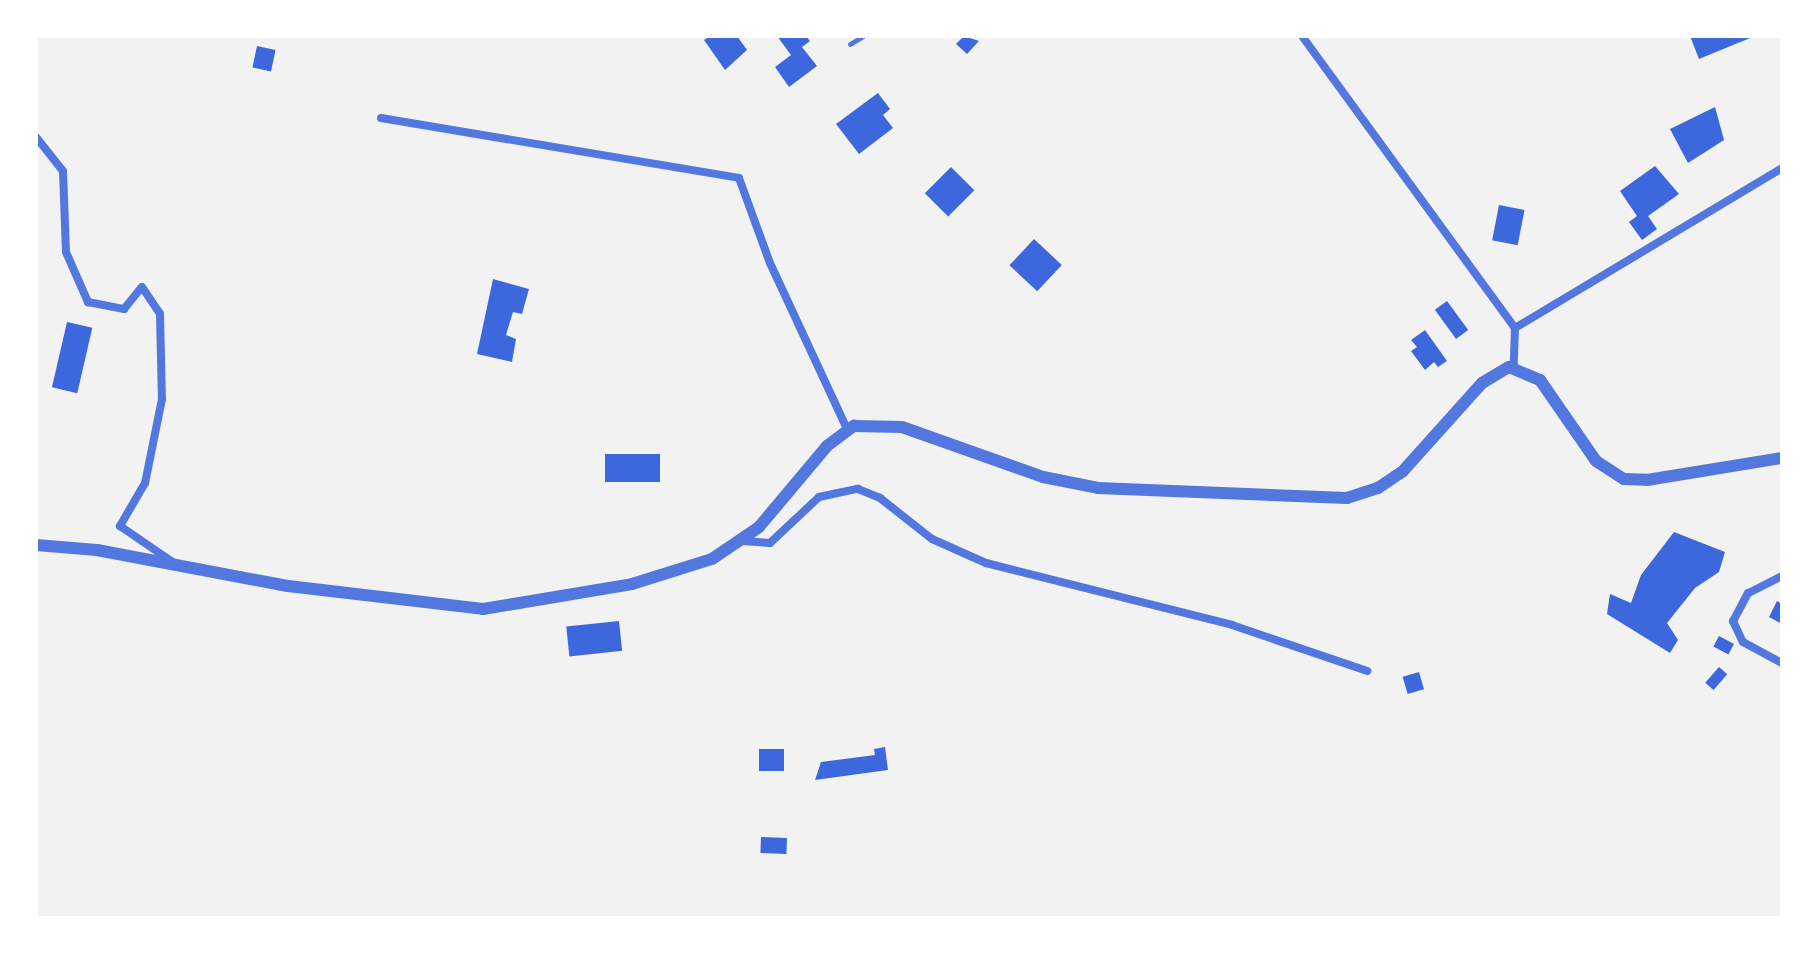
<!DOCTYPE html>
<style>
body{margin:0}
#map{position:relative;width:1818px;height:954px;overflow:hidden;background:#f2f2f2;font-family:"Work Sans",sans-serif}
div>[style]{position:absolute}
.building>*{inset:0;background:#3d67dc;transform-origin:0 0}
.service>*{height:5px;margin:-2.5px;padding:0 2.5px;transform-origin:2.5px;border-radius:2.5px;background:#5277de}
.minor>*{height:8px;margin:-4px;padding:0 4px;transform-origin:4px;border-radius:4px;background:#5277de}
.tertiary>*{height:12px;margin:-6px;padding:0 6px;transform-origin:6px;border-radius:6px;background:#5277de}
span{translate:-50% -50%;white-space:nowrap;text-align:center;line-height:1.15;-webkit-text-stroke:6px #fff;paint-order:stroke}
.frame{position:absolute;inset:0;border:38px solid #fff;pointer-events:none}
</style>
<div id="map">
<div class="building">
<div style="clip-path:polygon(710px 36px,737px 36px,747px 50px,725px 70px,704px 40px)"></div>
<div style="clip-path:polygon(777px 36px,806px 36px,810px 41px,802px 47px,817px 66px,789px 87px,775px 67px,791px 55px)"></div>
<div style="clip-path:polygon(964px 36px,979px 41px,967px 54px,956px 44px)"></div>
<div style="clip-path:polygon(1690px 36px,1755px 36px,1699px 59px)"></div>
<div style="left:257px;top:46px;width:19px;height:22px;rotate:12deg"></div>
<div style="clip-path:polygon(878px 93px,890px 109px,883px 115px,893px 128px,859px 154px,836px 124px)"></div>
<div style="clip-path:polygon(1715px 107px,1724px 140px,1688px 163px,1670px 129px)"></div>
<div style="clip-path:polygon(1655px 166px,1679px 194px,1648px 216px,1657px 229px,1642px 240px,1629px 222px,1637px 216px,1620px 191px)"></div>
<div style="left:951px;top:167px;width:33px;height:37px;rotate:45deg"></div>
<div style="left:1499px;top:205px;width:26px;height:36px;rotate:11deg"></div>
<div style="left:1034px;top:239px;width:38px;height:36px;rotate:43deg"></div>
<div style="clip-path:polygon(493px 279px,529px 289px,522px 314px,513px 312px,506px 335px,516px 339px,512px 362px,477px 354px)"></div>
<div style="left:1447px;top:301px;width:36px;height:15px;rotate:54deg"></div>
<div style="left:67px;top:322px;width:26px;height:67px;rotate:13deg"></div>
<div style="clip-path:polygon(1425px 330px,1447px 361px,1438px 367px,1434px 362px,1425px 370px,1411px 351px,1417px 347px,1411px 340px)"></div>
<div style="left:605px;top:454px;width:55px;height:28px"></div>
<div style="clip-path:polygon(1674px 532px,1725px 552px,1719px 572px,1695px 588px,1667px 623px,1678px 640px,1670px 653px,1607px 614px,1610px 594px,1631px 603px,1641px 575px)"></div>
<div style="clip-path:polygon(1777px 601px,1782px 604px,1782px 624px,1769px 617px)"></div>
<div style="left:619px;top:621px;width:30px;height:53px;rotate:84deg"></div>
<div style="left:1719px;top:636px;width:17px;height:12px;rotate:28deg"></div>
<div style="left:1719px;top:667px;width:11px;height:21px;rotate:41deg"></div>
<div style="left:1419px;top:672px;width:18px;height:17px;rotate:74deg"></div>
<div style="clip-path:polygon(885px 747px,888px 770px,815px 780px,821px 762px,875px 755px,874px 749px)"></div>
<div style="left:759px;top:749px;width:25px;height:22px"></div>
<div style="left:761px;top:837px;width:26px;height:16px;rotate:2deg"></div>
</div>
<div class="service">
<div style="left:850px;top:44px;width:15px;rotate:-32deg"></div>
</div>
<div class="minor">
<div style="left:1302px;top:36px;width:361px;rotate:53.9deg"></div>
<div style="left:1515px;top:328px;width:38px;rotate:92deg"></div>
<div style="left:381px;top:118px;width:363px;rotate:9.5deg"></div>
<div style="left:739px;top:178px;width:90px;rotate:70deg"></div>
<div style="left:770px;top:263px;width:183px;rotate:65.1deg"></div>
<div style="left:36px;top:137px;width:43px;rotate:51.5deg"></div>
<div style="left:63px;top:171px;width:81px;rotate:87.9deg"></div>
<div style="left:66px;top:252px;width:55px;rotate:66.3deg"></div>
<div style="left:88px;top:302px;width:37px;rotate:11deg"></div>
<div style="left:124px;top:309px;width:28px;rotate:-51deg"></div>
<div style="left:142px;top:287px;width:32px;rotate:56deg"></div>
<div style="left:160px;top:314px;width:85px;rotate:88.7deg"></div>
<div style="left:162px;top:399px;width:86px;rotate:101.4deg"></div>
<div style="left:145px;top:483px;width:50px;rotate:120.2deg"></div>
<div style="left:120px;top:526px;width:65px;rotate:34.4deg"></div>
<div style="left:1515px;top:328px;width:311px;rotate:-30.9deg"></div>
<div style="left:742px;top:541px;width:28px;rotate:4deg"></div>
<div style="left:770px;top:543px;width:67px;rotate:-43.2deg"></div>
<div style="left:819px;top:497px;width:40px;rotate:-12deg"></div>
<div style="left:858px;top:489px;width:24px;rotate:22deg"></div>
<div style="left:880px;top:498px;width:66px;rotate:38.3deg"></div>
<div style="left:932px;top:539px;width:59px;rotate:24deg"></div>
<div style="left:986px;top:563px;width:254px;rotate:14.1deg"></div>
<div style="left:1232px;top:625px;width:143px;rotate:18.8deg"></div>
<div style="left:1782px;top:576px;width:38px;rotate:153deg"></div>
<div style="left:1748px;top:593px;width:32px;rotate:118deg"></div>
<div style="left:1733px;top:621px;width:23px;rotate:65deg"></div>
<div style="left:1743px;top:642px;width:44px;rotate:28.3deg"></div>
</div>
<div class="tertiary">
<div style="left:36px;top:545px;width:61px;rotate:4.7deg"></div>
<div style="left:97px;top:550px;width:194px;rotate:10.7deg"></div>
<div style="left:288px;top:586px;width:196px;rotate:6.7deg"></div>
<div style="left:483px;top:609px;width:151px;rotate:-9.5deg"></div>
<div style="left:632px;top:584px;width:84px;rotate:-17.4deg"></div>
<div style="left:712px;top:559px;width:57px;rotate:-34.2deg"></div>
<div style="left:759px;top:527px;width:106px;rotate:-50deg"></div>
<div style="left:827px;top:446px;width:34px;rotate:-37deg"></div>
<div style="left:854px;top:426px;width:48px;rotate:1.2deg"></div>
<div style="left:902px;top:427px;width:150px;rotate:19.5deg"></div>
<div style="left:1043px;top:477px;width:56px;rotate:11.3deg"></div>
<div style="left:1098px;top:488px;width:249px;rotate:2.3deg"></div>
<div style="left:1347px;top:498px;width:33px;rotate:-18deg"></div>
<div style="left:1378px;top:488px;width:30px;rotate:-34deg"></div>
<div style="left:1403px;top:471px;width:118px;rotate:-48.1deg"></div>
<div style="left:1482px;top:383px;width:31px;rotate:-31deg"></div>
<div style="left:1509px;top:367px;width:34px;rotate:23deg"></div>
<div style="left:1540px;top:380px;width:98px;rotate:55.3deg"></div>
<div style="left:1596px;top:461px;width:33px;rotate:33deg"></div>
<div style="left:1624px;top:479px;width:23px;rotate:2deg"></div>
<div style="left:1647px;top:480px;width:137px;rotate:-9.3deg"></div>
</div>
<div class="frame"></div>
</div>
